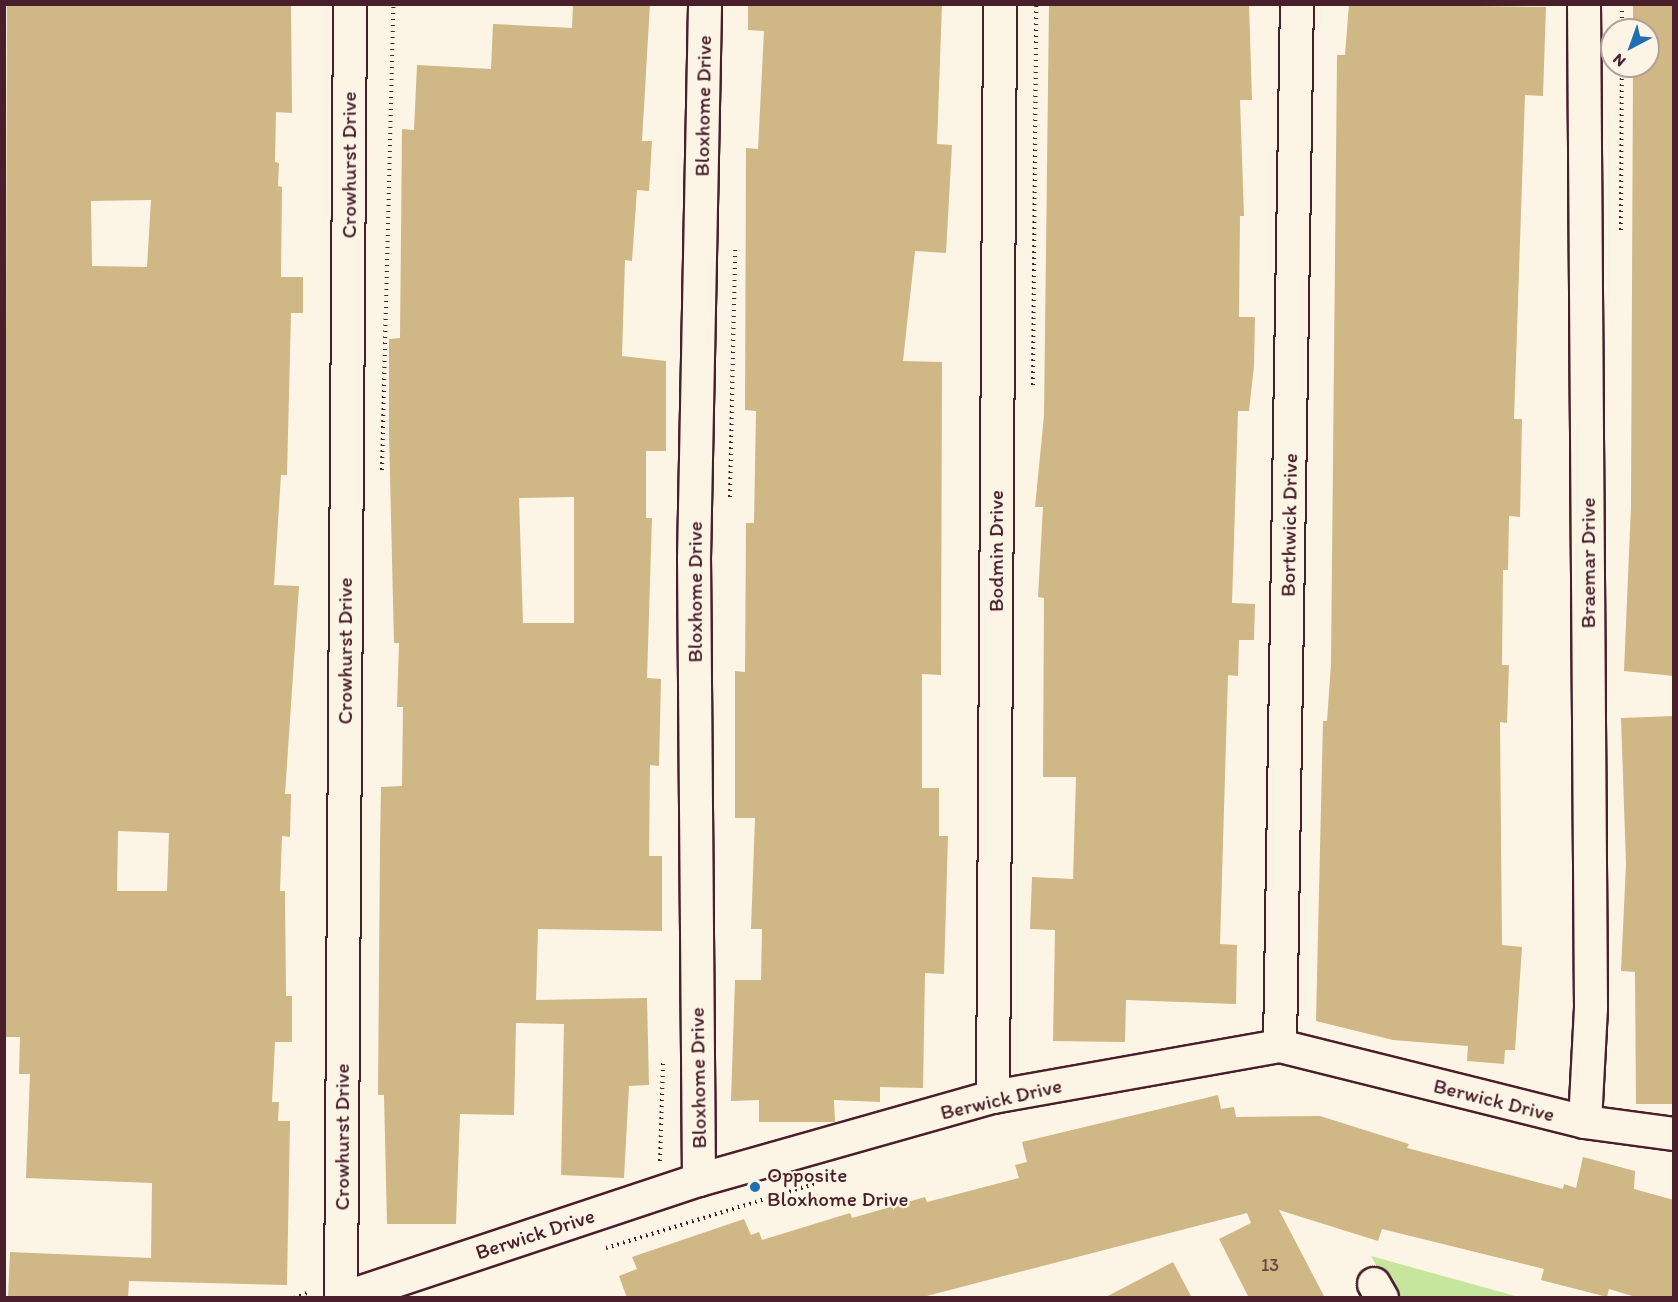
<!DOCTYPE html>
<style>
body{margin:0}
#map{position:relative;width:1678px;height:1302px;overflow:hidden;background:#fcf5e5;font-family:Itim,sans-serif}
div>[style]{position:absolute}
.green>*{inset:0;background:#c6e69e}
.building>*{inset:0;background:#cfb786}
.path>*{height:4px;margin-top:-2px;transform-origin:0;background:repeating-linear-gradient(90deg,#4a1f2b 0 1.5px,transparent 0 6px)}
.roads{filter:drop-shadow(2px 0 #4a1f2b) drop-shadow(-2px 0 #4a1f2b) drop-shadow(0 2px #4a1f2b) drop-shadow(0 -2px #4a1f2b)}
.street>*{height:32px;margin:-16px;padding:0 16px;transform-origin:16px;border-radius:16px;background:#fcf5e5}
.dots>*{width:16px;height:16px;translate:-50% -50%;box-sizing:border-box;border:3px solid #fcf5e5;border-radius:50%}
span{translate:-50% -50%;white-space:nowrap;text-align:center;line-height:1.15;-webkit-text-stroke:4.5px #fcf5e5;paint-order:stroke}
.number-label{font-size:18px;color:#6b4542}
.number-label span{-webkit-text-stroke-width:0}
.street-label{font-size:21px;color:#4a1f2b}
.poi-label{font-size:21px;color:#4a1f2b}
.left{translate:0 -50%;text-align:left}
.frame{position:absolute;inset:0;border:6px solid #4a1f2b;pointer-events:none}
.north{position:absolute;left:1600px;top:18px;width:60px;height:60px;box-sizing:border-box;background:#fcf5e5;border:2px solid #b59f9b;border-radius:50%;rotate:221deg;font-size:16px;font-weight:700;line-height:24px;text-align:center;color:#4a1f2b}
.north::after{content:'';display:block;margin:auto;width:21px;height:27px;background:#1f6fb2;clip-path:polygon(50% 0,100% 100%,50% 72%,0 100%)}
</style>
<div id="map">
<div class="green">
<div style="clip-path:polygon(1371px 1256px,1519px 1297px,1394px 1297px)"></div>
</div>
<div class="building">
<div style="clip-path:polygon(evenodd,7px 4px,291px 4px,292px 113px,276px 112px,275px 162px,279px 163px,278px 186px,282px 187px,281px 277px,303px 277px,303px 313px,291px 313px,287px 475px,281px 475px,274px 585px,299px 586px,285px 794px,291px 794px,290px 837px,282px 836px,280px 891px,285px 891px,286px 996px,292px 996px,292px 1042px,275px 1042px,272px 1102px,279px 1102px,278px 1121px,290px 1121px,287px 1285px,129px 1281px,128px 1298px,8px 1298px,10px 1252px,151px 1258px,152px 1183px,26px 1178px,30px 1074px,19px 1074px,20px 1037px,4px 1037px,7px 4px,151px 200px,147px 267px,92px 266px,91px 201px,151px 200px,7px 4px,118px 831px,169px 833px,167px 891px,117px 891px,118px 831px)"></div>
<div style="clip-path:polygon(evenodd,573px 4px,650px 4px,642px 141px,652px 141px,649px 191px,637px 190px,632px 261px,625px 260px,622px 356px,666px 361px,666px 451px,646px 451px,646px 518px,652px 518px,647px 678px,661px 679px,659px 766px,650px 765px,649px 856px,662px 856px,662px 931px,538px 929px,536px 1000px,647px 998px,649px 1085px,629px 1086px,624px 1178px,561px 1175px,564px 1024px,516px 1023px,514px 1115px,460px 1114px,456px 1224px,387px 1224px,384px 1095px,378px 1095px,380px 844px,381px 787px,402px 786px,403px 707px,397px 707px,399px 643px,394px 643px,389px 433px,389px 339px,400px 338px,402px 129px,414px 130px,417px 65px,491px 69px,493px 24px,572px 28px,573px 4px,574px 497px,574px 623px,523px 623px,519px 498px,574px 497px)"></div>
<div style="clip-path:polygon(748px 4px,942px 4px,937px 144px,952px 145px,946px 253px,915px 251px,903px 361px,942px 362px,941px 675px,922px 674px,922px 788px,939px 788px,939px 836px,948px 836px,944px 974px,925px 973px,923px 1088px,880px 1087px,880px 1102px,834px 1100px,835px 1122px,759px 1122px,759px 1100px,731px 1101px,735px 980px,761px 980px,762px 929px,751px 929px,755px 818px,735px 818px,735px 671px,745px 672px,746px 523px,754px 523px,756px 411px,745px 410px,746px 148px,758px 149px,764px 31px,748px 30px)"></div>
<div style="clip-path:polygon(1049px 4px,1249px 4px,1252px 100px,1240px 100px,1244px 216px,1240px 216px,1239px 317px,1255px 317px,1254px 366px,1249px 411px,1238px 411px,1232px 603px,1255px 604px,1254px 640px,1239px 640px,1238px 676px,1228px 675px,1220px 944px,1237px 945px,1236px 1004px,1126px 1000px,1125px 1042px,1053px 1041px,1055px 930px,1030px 929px,1032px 877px,1073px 879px,1076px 777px,1043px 777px,1044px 598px,1038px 597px,1043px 507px,1035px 507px,1044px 416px)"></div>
<div style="clip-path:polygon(1349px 4px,1546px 7px,1543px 96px,1525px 95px,1514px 419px,1522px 419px,1520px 517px,1509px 516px,1508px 570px,1503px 570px,1502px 665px,1509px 665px,1507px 723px,1500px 722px,1502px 945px,1522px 947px,1515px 1050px,1505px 1050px,1504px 1064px,1467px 1061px,1468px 1046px,1393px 1040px,1316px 1021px,1323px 721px,1327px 721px,1331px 664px,1337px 55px,1345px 55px)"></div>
<div style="clip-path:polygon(1633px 4px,1674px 4px,1674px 676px,1624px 671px,1631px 506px,1633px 66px,1648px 66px,1648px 30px,1633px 30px)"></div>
<div style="clip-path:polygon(1674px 716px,1674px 1104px,1636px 1104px,1635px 972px,1621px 971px,1626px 864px,1621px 718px)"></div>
<div style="clip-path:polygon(1218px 1095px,1221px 1109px,1234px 1107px,1236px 1117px,1320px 1116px,1409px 1144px,1407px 1148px,1563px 1189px,1564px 1184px,1576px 1188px,1583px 1157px,1635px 1171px,1634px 1189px,1674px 1200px,1674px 1298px,1639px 1298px,1609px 1289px,1607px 1297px,1541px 1280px,1544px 1269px,1382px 1229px,1378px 1241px,1279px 1210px,1325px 1298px,1249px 1298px,1219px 1239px,1251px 1223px,1247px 1213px,919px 1298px,627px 1298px,619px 1276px,637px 1269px,632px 1257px,744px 1219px,751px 1235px,759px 1232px,762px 1240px,850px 1213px,852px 1218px,925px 1197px,927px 1202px,1019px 1178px,1015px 1165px,1027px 1162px,1022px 1142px)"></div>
<div style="clip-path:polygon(1173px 1262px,1192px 1298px,1104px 1298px)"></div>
</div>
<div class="path">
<div style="left:1622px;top:30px;width:26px;rotate:-90deg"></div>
<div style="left:1621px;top:230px;width:164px;rotate:-89.7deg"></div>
<div style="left:1033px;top:385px;width:381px;rotate:-89.5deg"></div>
<div style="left:382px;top:470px;width:466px;rotate:-88.6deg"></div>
<div style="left:730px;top:497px;width:248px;rotate:-88.8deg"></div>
<div style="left:660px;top:1161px;width:98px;rotate:-88.2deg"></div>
<div style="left:606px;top:1248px;width:218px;rotate:-17.1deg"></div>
<div style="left:294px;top:1298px;width:17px;rotate:-21deg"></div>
</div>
<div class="roads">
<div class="street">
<div style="left:1584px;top:4px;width:1004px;rotate:89.6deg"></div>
<div style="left:1591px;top:1008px;width:114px;rotate:93deg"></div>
<div style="left:1280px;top:1046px;width:1042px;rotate:-89.07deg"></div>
<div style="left:993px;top:1097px;width:1093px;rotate:-89.63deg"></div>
<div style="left:699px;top:1180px;width:621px;rotate:-90.46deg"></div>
<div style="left:694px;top:559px;width:555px;rotate:-88.86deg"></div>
<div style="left:1374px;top:1284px;width:16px;rotate:60deg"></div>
<div style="left:341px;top:1298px;width:1294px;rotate:-89.6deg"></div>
<div style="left:344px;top:1298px;width:374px;rotate:-18.4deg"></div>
<div style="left:699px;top:1180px;width:305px;rotate:-15.8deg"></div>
<div style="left:993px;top:1097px;width:291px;rotate:-10.1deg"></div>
<div style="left:1280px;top:1046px;width:314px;rotate:14deg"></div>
<div style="left:1585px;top:1122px;width:90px;rotate:7.7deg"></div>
</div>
</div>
<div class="dots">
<div style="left:755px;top:1187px;background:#1f6fb2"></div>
</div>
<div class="number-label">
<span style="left:1270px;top:1265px">13</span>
</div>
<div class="street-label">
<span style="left:703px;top:106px;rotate:-89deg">Bloxhome Drive</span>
<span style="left:349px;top:165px;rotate:-90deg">Crowhurst Drive</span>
<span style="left:1289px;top:525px;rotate:-89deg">Borthwick Drive</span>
<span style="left:996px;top:551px;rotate:-90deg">Bodmin Drive</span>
<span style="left:1588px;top:563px;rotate:-90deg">Braemar Drive</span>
<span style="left:695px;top:592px;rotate:-90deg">Bloxhome Drive</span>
<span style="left:345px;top:651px;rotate:-90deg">Crowhurst Drive</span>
<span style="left:698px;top:1078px;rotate:-91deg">Bloxhome Drive</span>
<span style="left:1001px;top:1099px;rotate:-13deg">Berwick Drive</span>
<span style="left:1494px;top:1100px;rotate:14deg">Berwick Drive</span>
<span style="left:342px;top:1137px;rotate:-90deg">Crowhurst Drive</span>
<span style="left:535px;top:1234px;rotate:-18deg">Berwick Drive</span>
</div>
<div class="poi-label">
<span class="left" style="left:767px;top:1187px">Opposite<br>Bloxhome Drive</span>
</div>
<div class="frame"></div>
<div class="north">N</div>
</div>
